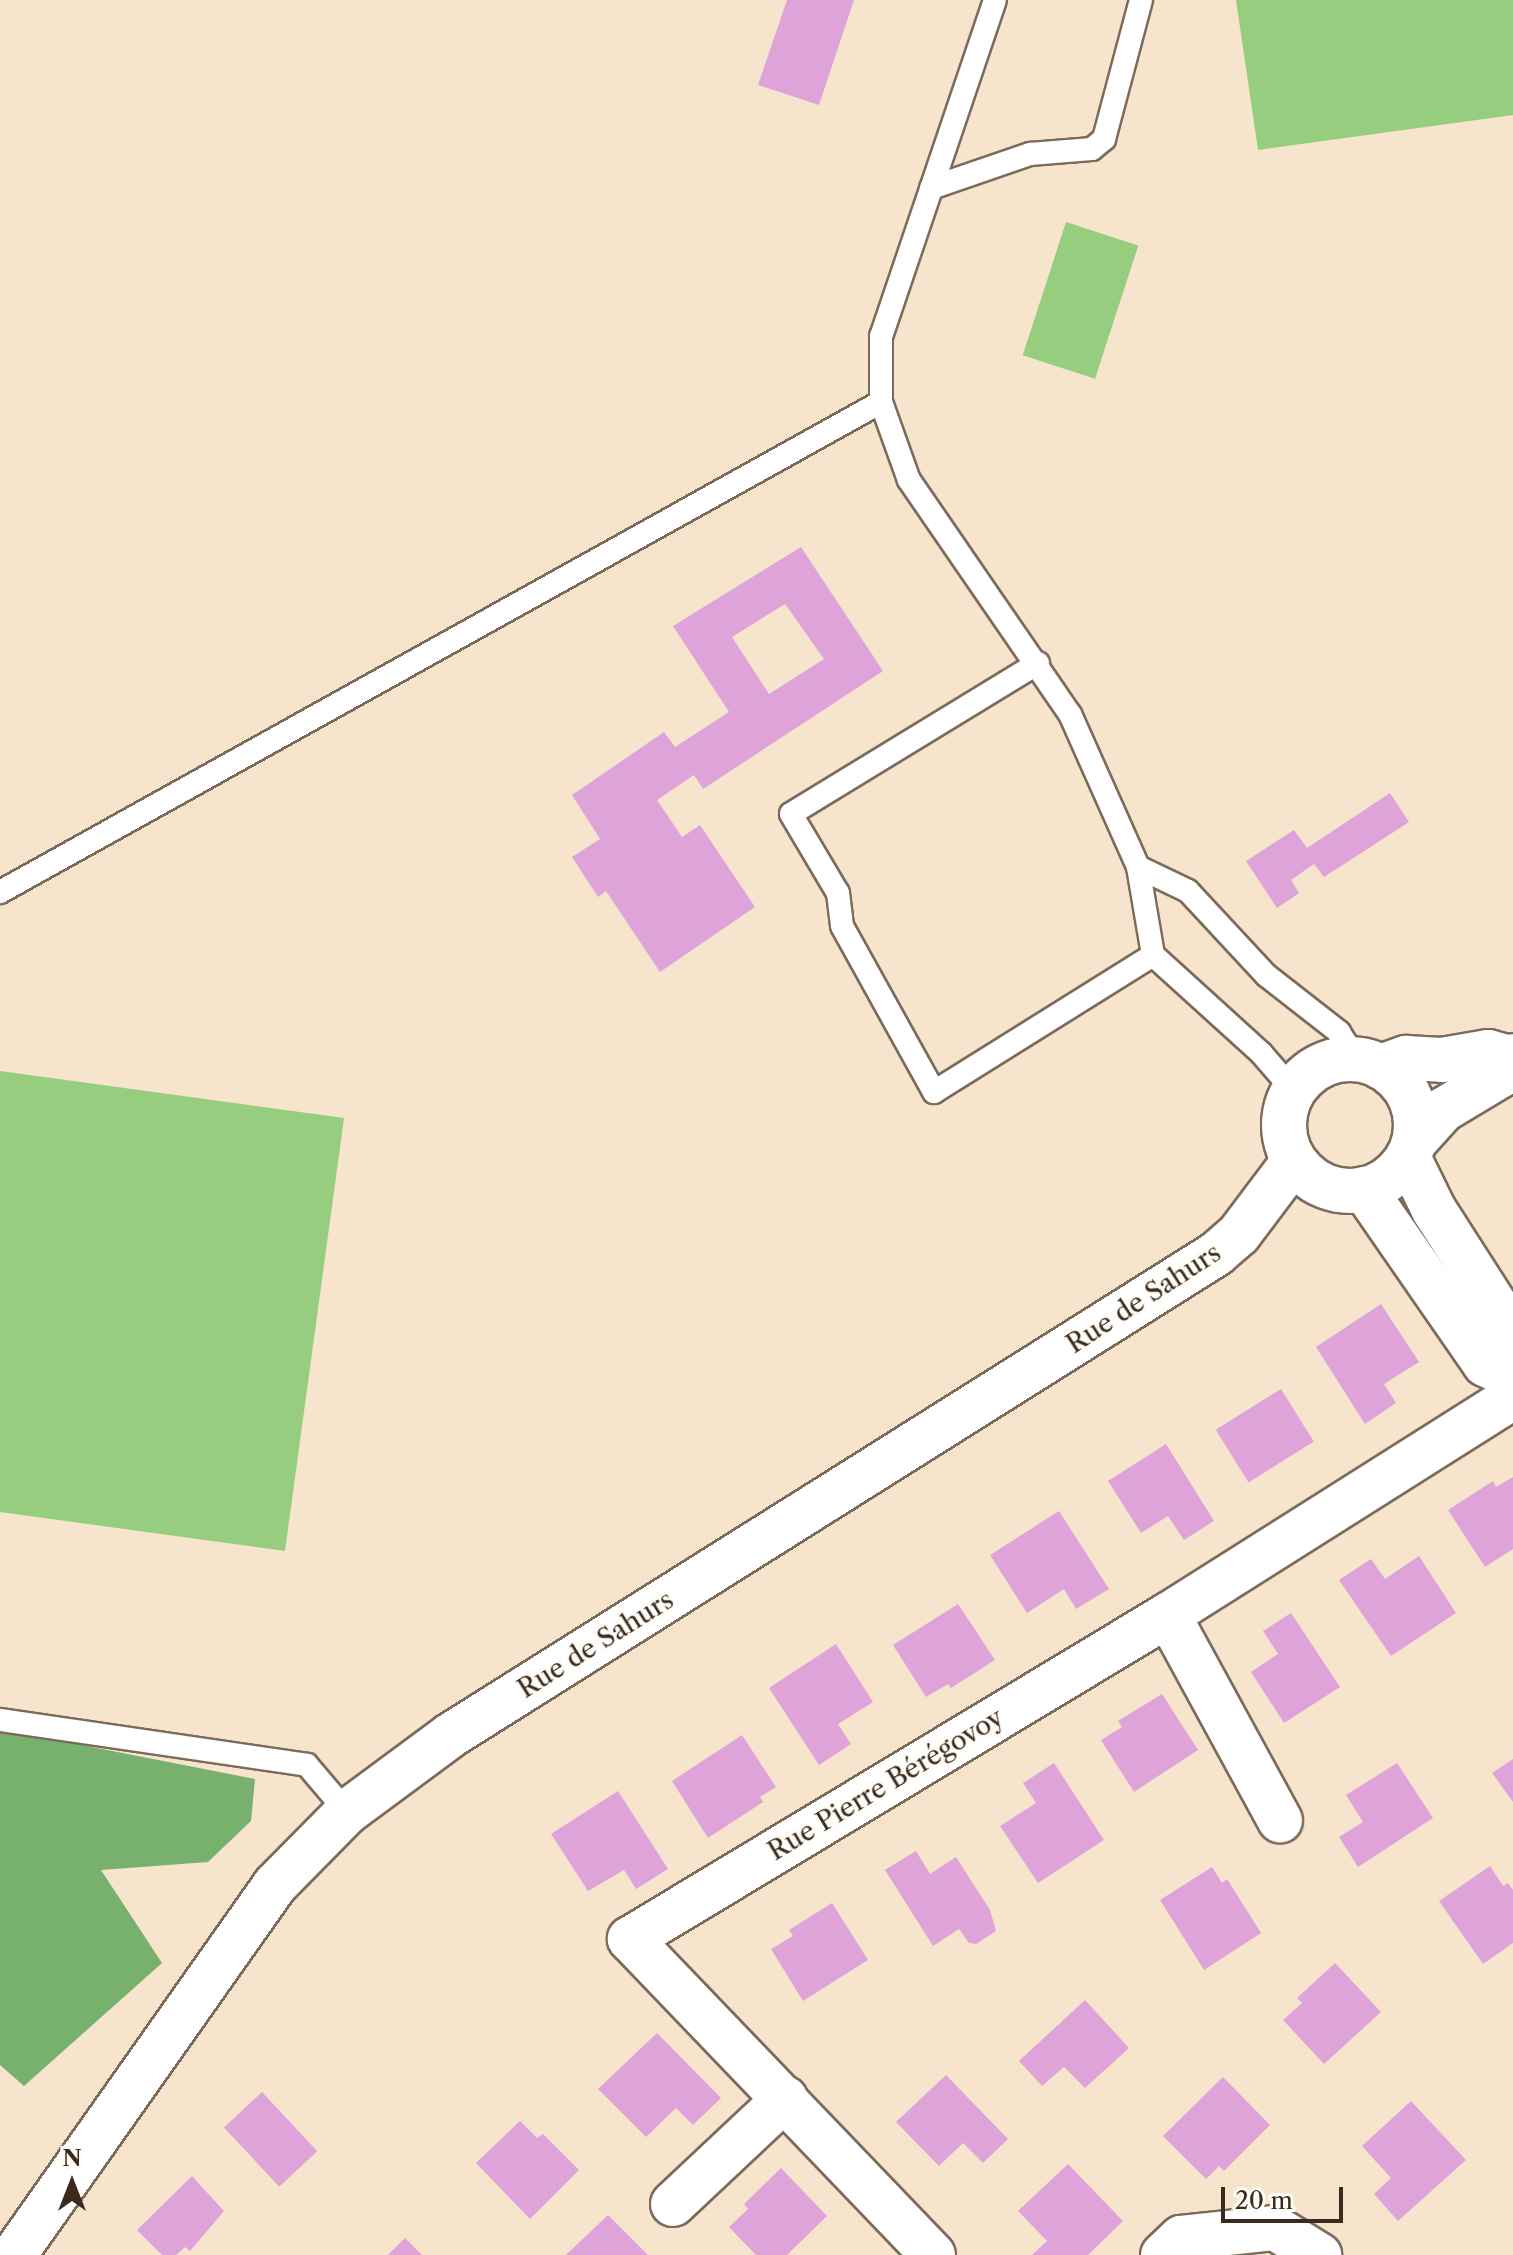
<!DOCTYPE html>
<meta charset="utf-8">
<style>
body{margin:0}
#map{position:relative;width:1513px;height:2255px;overflow:hidden;background:#f6e4cd;font-family:"Libre Caslon Text",serif}
div>[style]{position:absolute}
.green>*{inset:0;background:#96cd7f;transform-origin:0 0}
.forest>*{inset:0;background:#78b06e}
.building>*{inset:0;background:#dea4da;transform-origin:0 0}
.roads{filter:drop-shadow(2px 0 #7c6b5b) drop-shadow(-2px 0 #7c6b5b) drop-shadow(0 2px #7c6b5b) drop-shadow(0 -2px #7c6b5b)}
.service>*{height:22px;margin:-11px;padding:0 11px;transform-origin:11px;border-radius:11px;background:#fff}
.minor>*{height:44px;margin:-22px;padding:0 22px;transform-origin:22px;border-radius:22px;background:#fff}
.tertiary>*{height:44px;margin:-22px;padding:0 22px;transform-origin:22px;border-radius:22px;background:#fff}
.tertiary>.ring{margin:-22px;padding:0;box-sizing:content-box;background:none;border:44px solid #fff;border-radius:50%}
span{translate:-50% -50%;white-space:nowrap;text-align:center;line-height:1.15;-webkit-text-stroke:6px #fdfcf7;paint-order:stroke}
.street-label{font-size:26px;color:#3b2a1e}
.north{position:absolute;left:32px;top:2143px;width:80px;height:80px;-webkit-text-stroke:6px #fdfcf7;paint-order:stroke;rotate:0deg;font-size:22px;font-weight:700;line-height:32px;text-align:center;color:#3b2a1e}
.north::after{content:'';display:block;margin:auto;width:28px;height:36px;background:#3b2a1e;clip-path:polygon(50% 0,100% 100%,50% 72%,0 100%)}
.scale{position:absolute;left:1221px;top:2187px;width:122px;height:36px;box-sizing:border-box;border:4px solid #3b2a1e;border-top:0;padding-left:10px;font-size:24px;line-height:28px;white-space:nowrap;color:#3b2a1e;-webkit-text-stroke:6px #fdfcf7;paint-order:stroke}
</style>
<div id="map">
<div class="green">
<div style="clip-path:polygon(1236px 0,1513px 0,1513px 115px,1258px 150px)"></div>
<div style="left:1066px;top:222px;width:76px;height:140px;rotate:18deg"></div>
<div style="clip-path:polygon(0 1071px,344px 1118px,285px 1551px,0 1512px)"></div>
</div>
<div class="forest">
<div style="clip-path:polygon(0 1729px,255px 1779px,251px 1821px,208px 1862px,101px 1870px,162px 1963px,24px 2086px,0 2065px)"></div>
</div>
<div class="building">
<div style="clip-path:polygon(787px 0,854px 0,819px 105px,758px 85px)"></div>
<div style="clip-path:polygon(evenodd,801px 547px,883px 671px,703px 789px,694px 775px,657px 800px,682px 837px,700px 825px,755px 907px,660px 972px,606px 891px,598px 897px,572px 857px,600px 839px,572px 795px,664px 732px,675px 747px,729px 712px,673px 626px,801px 547px,785px 604px,824px 659px,769px 694px,732px 637px,785px 604px)"></div>
<div style="clip-path:polygon(1390px 793px,1409px 822px,1324px 877px,1314px 864px,1291px 880px,1299px 893px,1277px 908px,1246px 861px,1294px 830px,1307px 848px)"></div>
<div style="clip-path:polygon(1381px 1304px,1419px 1362px,1384px 1384px,1396px 1403px,1365px 1424px,1316px 1347px)"></div>
<div style="left:1281px;top:1389px;width:62px;height:77px;rotate:58deg"></div>
<div style="clip-path:polygon(1166px 1444px,1214px 1521px,1184px 1540px,1168px 1516px,1141px 1533px,1108px 1481px)"></div>
<div style="clip-path:polygon(1513px 1477px,1513px 1549px,1485px 1567px,1448px 1510px,1493px 1481px,1496px 1487px)"></div>
<div style="clip-path:polygon(1059px 1511px,1109px 1589px,1076px 1609px,1064px 1589px,1027px 1613px,990px 1555px)"></div>
<div style="clip-path:polygon(1419px 1556px,1456px 1613px,1391px 1656px,1339px 1580px,1371px 1559px,1385px 1579px)"></div>
<div style="clip-path:polygon(958px 1604px,995px 1660px,951px 1688px,948px 1684px,926px 1697px,893px 1645px)"></div>
<div style="clip-path:polygon(1291px 1613px,1340px 1687px,1284px 1723px,1251px 1672px,1278px 1654px,1263px 1631px)"></div>
<div style="clip-path:polygon(836px 1644px,873px 1702px,838px 1724px,851px 1744px,819px 1765px,769px 1688px)"></div>
<div style="clip-path:polygon(1162px 1694px,1198px 1750px,1134px 1792px,1101px 1740px,1122px 1727px,1118px 1721px)"></div>
<div style="clip-path:polygon(742px 1735px,776px 1787px,760px 1797px,763px 1802px,708px 1838px,672px 1781px)"></div>
<div style="clip-path:polygon(1513px 1759px,1513px 1802px,1492px 1773px)"></div>
<div style="clip-path:polygon(1054px 1763px,1104px 1840px,1038px 1883px,1000px 1826px,1036px 1803px,1023px 1783px)"></div>
<div style="clip-path:polygon(1397px 1763px,1433px 1818px,1358px 1867px,1339px 1837px,1363px 1822px,1346px 1795px)"></div>
<div style="clip-path:polygon(618px 1791px,668px 1869px,636px 1889px,624px 1870px,588px 1891px,551px 1834px)"></div>
<div style="clip-path:polygon(916px 1851px,930px 1874px,956px 1857px,990px 1910px,996px 1931px,976px 1944px,969px 1943px,959px 1929px,933px 1946px,885px 1870px)"></div>
<div style="clip-path:polygon(1490px 1866px,1503px 1886px,1508px 1883px,1513px 1890px,1513px 1943px,1483px 1964px,1439px 1901px)"></div>
<div style="clip-path:polygon(1212px 1867px,1222px 1883px,1227px 1879px,1261px 1933px,1204px 1970px,1160px 1900px)"></div>
<div style="clip-path:polygon(832px 1903px,868px 1960px,803px 2001px,771px 1949px,793px 1936px,789px 1930px)"></div>
<div style="clip-path:polygon(1335px 1963px,1381px 2012px,1324px 2064px,1283px 2020px,1302px 2003px,1297px 1998px)"></div>
<div style="clip-path:polygon(1085px 2000px,1129px 2048px,1085px 2088px,1064px 2067px,1042px 2086px,1019px 2061px)"></div>
<div style="clip-path:polygon(657px 2033px,721px 2098px,693px 2125px,676px 2108px,646px 2137px,598px 2089px)"></div>
<div style="clip-path:polygon(946px 2075px,1008px 2139px,983px 2163px,963px 2143px,939px 2166px,896px 2122px)"></div>
<div style="clip-path:polygon(1223px 2077px,1270px 2125px,1224px 2171px,1219px 2166px,1206px 2179px,1163px 2136px)"></div>
<div style="left:262px;top:2092px;width:81px;height:52px;rotate:47deg"></div>
<div style="clip-path:polygon(1411px 2101px,1466px 2160px,1398px 2221px,1374px 2194px,1391px 2178px,1362px 2146px)"></div>
<div style="clip-path:polygon(520px 2121px,537px 2138px,543px 2134px,579px 2170px,530px 2219px,476px 2163px)"></div>
<div style="clip-path:polygon(1068px 2164px,1123px 2221px,1088px 2255px,1032px 2255px,1047px 2241px,1018px 2211px)"></div>
<div style="clip-path:polygon(781px 2168px,827px 2216px,787px 2255px,756px 2255px,729px 2227px,748px 2209px,744px 2204px)"></div>
<div style="clip-path:polygon(192px 2176px,224px 2211px,190px 2251px,185px 2247px,176px 2255px,162px 2255px,137px 2230px)"></div>
<div style="clip-path:polygon(608px 2215px,648px 2255px,566px 2255px)"></div>
<div style="clip-path:polygon(405px 2238px,422px 2255px,388px 2255px)"></div>
</div>
<div class="roads">
<div class="service">
<div style="left:995px;top:0;width:355px;rotate:108.7deg"></div>
<div style="left:881px;top:336px;width:66px;rotate:90deg"></div>
<div style="left:881px;top:402px;width:83px;rotate:70.3deg"></div>
<div style="left:909px;top:480px;width:284px;rotate:55.5deg"></div>
<div style="left:1070px;top:714px;width:167px;rotate:66deg"></div>
<div style="left:1138px;top:867px;width:89px;rotate:80.3deg"></div>
<div style="left:1153px;top:955px;width:146px;rotate:42.2deg"></div>
<div style="left:1261px;top:1053px;width:49px;rotate:49.1deg"></div>
<div style="left:931px;top:188px;width:105px;rotate:-19deg"></div>
<div style="left:1030px;top:154px;width:62px;rotate:-4.6deg"></div>
<div style="left:1092px;top:149px;width:16px;rotate:-40deg"></div>
<div style="left:1104px;top:139px;width:144px;rotate:-75.1deg"></div>
<div style="left:1038px;top:663px;width:289px;rotate:148.6deg"></div>
<div style="left:791px;top:814px;width:92px;rotate:59.3deg"></div>
<div style="left:838px;top:893px;width:33px;rotate:83deg"></div>
<div style="left:842px;top:926px;width:190px;rotate:61deg"></div>
<div style="left:934px;top:1092px;width:258px;rotate:-32deg"></div>
<div style="left:1138px;top:867px;width:55px;rotate:25.6deg"></div>
<div style="left:1188px;top:891px;width:115px;rotate:47.1deg"></div>
<div style="left:1266px;top:975px;width:93px;rotate:38deg"></div>
<div style="left:1339px;top:1032px;width:31px;rotate:58deg"></div>
<div style="left:0;top:892px;width:1008px;rotate:-29.08deg"></div>
<div style="left:0;top:1720px;width:310px;rotate:8.3deg"></div>
<div style="left:307px;top:1765px;width:62px;rotate:49.6deg"></div>
</div>
<div class="minor">
<div style="left:1408px;top:1157px;width:59px;rotate:63.9deg"></div>
<div style="left:1434px;top:1210px;width:146px;rotate:57.3deg"></div>
<div style="left:1364px;top:1189px;width:213px;rotate:55.3deg"></div>
<div style="left:1485px;top:1364px;width:31px;rotate:25deg"></div>
<div style="left:1168px;top:1615px;width:234px;rotate:61.4deg"></div>
<div style="left:673px;top:2204px;width:154px;rotate:-43.2deg"></div>
<div style="left:933px;top:2255px;width:438px;rotate:-133.8deg"></div>
<div style="left:630px;top:1939px;width:628px;rotate:-31.06deg"></div>
<div style="left:1168px;top:1615px;width:408px;rotate:-32.3deg"></div>
<div style="left:1163px;top:2255px;width:25px;rotate:-43deg"></div>
<div style="left:1181px;top:2238px;width:95px;rotate:-6.1deg"></div>
<div style="left:1275px;top:2228px;width:52px;rotate:31.5deg"></div>
</div>
<div class="tertiary">
<div class="ring" style="left:1284px;top:1059px;width:88px;height:88px"></div>
<div style="left:1381px;top:1067px;width:27px;rotate:-20deg"></div>
<div style="left:1406px;top:1058px;width:36px;rotate:3deg"></div>
<div style="left:1442px;top:1060px;width:47px;rotate:-9.9deg"></div>
<div style="left:1488px;top:1052px;width:24px;rotate:15deg"></div>
<div style="left:1415px;top:1141px;width:42px;rotate:-47.9deg"></div>
<div style="left:1443px;top:1110px;width:68px;rotate:-31.1deg"></div>
<div style="left:1501px;top:1075px;width:22px;rotate:-58deg"></div>
<div style="left:14px;top:2255px;width:453px;rotate:-54.8deg"></div>
<div style="left:275px;top:1885px;width:103px;rotate:-45.4deg"></div>
<div style="left:347px;top:1812px;width:129px;rotate:-36.5deg"></div>
<div style="left:451px;top:1735px;width:904px;rotate:-32.16deg"></div>
<div style="left:1216px;top:1254px;width:30px;rotate:-41deg"></div>
<div style="left:1239px;top:1234px;width:91px;rotate:-53deg"></div>
</div>
</div>
<div class="street-label">
<span style="left:1144px;top:1299px;rotate:-33deg">Rue de Sahurs</span>
<span style="left:596px;top:1645px;rotate:-32deg">Rue de Sahurs</span>
<span style="left:886px;top:1785px;rotate:-31deg">Rue Pierre Bérégovoy</span>
</div>
<div class="north">N</div>
<div class="scale">20 m</div>
</div>
